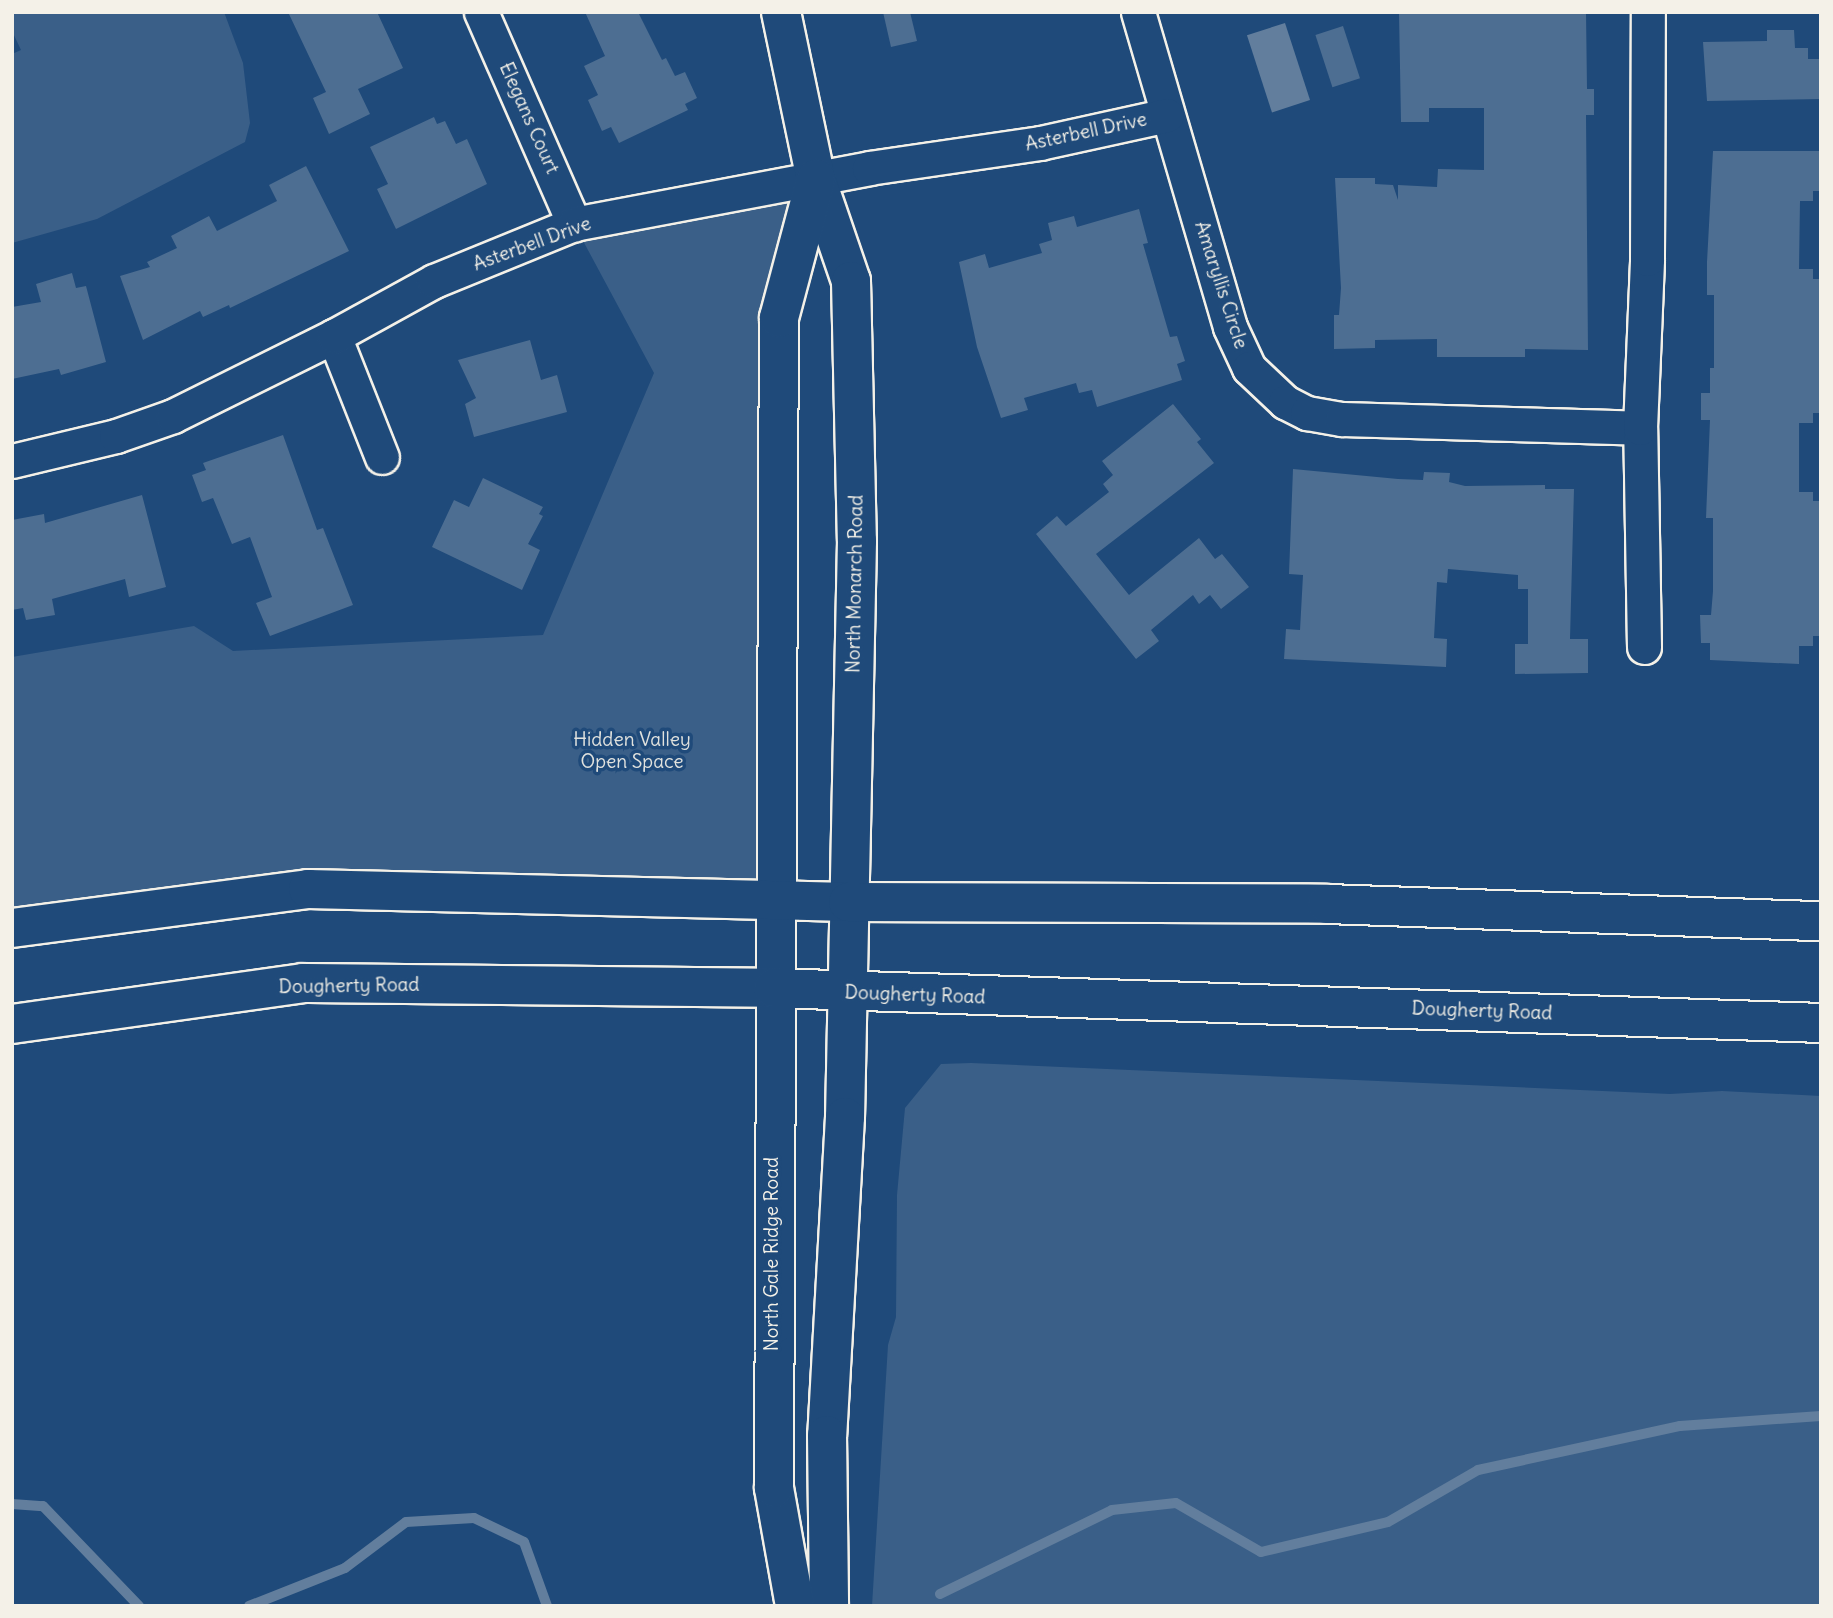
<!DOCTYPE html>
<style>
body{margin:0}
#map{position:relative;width:1833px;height:1618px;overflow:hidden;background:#1f4a7a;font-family:Delius,sans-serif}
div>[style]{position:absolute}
.green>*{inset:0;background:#3a5f88}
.water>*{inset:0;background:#627e9d;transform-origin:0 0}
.stream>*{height:10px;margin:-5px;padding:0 5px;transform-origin:5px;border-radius:5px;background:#627e9d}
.building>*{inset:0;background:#4d6e92;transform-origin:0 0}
.roads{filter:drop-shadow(2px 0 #f4f1e8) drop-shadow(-2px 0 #f4f1e8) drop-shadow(0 2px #f4f1e8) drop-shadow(0 -2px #f4f1e8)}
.minor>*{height:33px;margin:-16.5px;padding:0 16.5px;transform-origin:16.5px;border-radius:16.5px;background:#1f4a7a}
.tertiary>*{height:38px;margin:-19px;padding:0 19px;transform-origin:19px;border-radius:19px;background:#1f4a7a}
.secondary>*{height:38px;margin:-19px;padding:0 19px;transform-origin:19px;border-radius:19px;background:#1f4a7a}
span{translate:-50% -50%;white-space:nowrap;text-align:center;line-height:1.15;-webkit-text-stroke:7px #1f4a7a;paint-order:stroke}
.street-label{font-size:19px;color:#f4f1e8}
.park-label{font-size:19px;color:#e1e2de}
.frame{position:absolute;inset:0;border:14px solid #f4f1e8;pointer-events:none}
</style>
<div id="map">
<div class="green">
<div style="clip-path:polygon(12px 12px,224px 12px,243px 63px,250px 123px,245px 142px,97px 219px,12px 243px,12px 54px,21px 50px,12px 31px)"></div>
<div style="clip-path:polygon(816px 179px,779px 318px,779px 900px,308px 889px,12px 928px,12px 657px,194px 626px,233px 651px,543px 635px,654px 373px,574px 224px)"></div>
<div style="clip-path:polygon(971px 1063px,1670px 1094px,1722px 1091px,1821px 1096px,1821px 1606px,872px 1606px,888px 1345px,896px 1317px,897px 1195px,905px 1108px,941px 1064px)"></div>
</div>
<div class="water">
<div style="left:1285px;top:23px;width:81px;height:40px;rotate:72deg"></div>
</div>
<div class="stream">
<div style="left:12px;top:1504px;width:31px;rotate:4deg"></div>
<div style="left:43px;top:1506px;width:139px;rotate:46.2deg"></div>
<div style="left:940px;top:1594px;width:191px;rotate:-26deg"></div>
<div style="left:1112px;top:1510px;width:64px;rotate:-6.2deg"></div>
<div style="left:1176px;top:1503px;width:98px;rotate:30deg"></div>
<div style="left:1261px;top:1552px;width:130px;rotate:-13.3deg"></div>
<div style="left:1388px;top:1522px;width:104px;rotate:-30deg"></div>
<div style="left:1478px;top:1470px;width:207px;rotate:-12.3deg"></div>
<div style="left:1680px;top:1426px;width:141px;rotate:-4.1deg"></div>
<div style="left:249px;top:1606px;width:103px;rotate:-21.6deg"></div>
<div style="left:345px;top:1568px;width:76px;rotate:-37deg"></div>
<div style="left:406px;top:1522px;width:68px;rotate:-3.4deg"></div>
<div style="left:474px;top:1518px;width:55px;rotate:25.6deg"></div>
<div style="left:524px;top:1542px;width:68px;rotate:70.2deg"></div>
</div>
<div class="building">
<div style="clip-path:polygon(288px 12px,377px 12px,403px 68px,358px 89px,370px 114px,329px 134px,313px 98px,326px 92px)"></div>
<div style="clip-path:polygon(585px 12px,638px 12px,662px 60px,666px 58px,675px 76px,685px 72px,697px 98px,685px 104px,688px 110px,619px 143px,611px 127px,602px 131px,588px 100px,598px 95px,584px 66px,605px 56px)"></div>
<div style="clip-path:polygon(883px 12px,910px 12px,917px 41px,891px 47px)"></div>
<div style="clip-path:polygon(1399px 12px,1586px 12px,1587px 89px,1594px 89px,1594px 115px,1586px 115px,1588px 350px,1525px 349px,1525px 357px,1437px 357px,1437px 339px,1375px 340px,1375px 348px,1334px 349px,1334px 315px,1339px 315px,1341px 288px,1335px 178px,1375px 178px,1375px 184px,1393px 185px,1398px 200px,1398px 185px,1437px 187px,1438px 169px,1484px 170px,1484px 108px,1429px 108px,1429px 122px,1401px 122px)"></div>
<div style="left:1343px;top:26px;width:55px;height:29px;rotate:72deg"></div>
<div style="clip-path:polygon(1767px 30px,1794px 30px,1795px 48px,1808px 48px,1808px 59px,1821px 59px,1821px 99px,1707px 101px,1703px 42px,1767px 41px)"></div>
<div style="clip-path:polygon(434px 117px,437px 124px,445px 121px,456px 144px,467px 139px,487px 184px,396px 229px,377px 189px,388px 184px,370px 147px)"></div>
<div style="clip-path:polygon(1713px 151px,1821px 151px,1821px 191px,1813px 191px,1813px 201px,1800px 201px,1799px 269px,1813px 269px,1813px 279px,1821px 279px,1821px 413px,1813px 413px,1813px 423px,1799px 423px,1799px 492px,1813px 492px,1813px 501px,1821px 501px,1821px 636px,1813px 636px,1813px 646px,1799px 646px,1799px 664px,1710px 660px,1710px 643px,1701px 643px,1700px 615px,1711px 615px,1713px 591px,1713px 518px,1706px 518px,1710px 420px,1701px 420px,1701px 393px,1710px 393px,1710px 368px,1714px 368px,1714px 295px,1707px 295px,1707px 262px)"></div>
<div style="clip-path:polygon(306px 166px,349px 251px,230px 308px,229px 305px,203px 317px,200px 311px,143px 340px,120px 276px,150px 267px,147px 262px,177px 248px,171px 236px,209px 216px,217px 231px,277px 201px,269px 185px)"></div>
<div style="clip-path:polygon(1139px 209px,1148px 243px,1143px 244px,1163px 313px,1170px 337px,1177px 336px,1185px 361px,1177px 364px,1182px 380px,1097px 407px,1092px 390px,1079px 393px,1076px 383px,1024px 398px,1028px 410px,1001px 418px,977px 347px,959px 262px,985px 254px,989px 268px,1042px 253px,1039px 244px,1052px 240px,1048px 223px,1074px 216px,1077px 227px)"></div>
<div style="clip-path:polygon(72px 273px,76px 288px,86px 286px,106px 362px,61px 375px,59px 369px,12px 379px,12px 307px,41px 302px,36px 284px)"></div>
<div style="clip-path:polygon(530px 340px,541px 380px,557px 375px,567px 412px,474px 437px,465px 404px,476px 398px,458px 360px)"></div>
<div style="clip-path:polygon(1173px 404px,1201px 439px,1197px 442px,1214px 463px,1096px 554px,1129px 595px,1199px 538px,1215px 559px,1222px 554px,1249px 587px,1221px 609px,1210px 595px,1199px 604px,1193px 595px,1151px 630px,1159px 641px,1136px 659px,1036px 534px,1057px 516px,1066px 526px,1109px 492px,1103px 484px,1113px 475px,1102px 461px)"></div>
<div style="clip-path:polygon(283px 435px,317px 530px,323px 528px,353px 605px,270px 636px,256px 603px,272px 597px,250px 537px,232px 544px,213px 498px,202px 502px,192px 475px,206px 470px,203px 463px)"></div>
<div style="clip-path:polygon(1293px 469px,1398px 479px,1423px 480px,1424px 472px,1450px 473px,1449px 482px,1465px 486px,1545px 485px,1545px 489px,1574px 489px,1570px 639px,1588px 639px,1588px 673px,1515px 674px,1515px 644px,1528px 644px,1528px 589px,1518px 589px,1518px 575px,1448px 569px,1447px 583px,1437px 582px,1434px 638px,1447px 639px,1446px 667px,1284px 659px,1286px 629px,1300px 630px,1303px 575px,1289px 574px)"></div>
<div style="clip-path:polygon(483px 478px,543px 507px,539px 514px,543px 516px,528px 544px,540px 550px,522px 590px,432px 547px,454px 500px,469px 507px)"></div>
<div style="clip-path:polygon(142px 495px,166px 587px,129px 597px,125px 579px,52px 599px,55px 615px,26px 620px,23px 608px,12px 610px,12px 520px,44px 514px,45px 523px)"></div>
</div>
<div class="roads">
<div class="minor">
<div style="left:481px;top:12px;width:232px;rotate:66.3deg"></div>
<div style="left:1138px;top:12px;width:328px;rotate:73.7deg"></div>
<div style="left:1230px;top:327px;width:45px;rotate:65.1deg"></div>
<div style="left:1249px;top:368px;width:50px;rotate:43.4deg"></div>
<div style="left:1285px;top:402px;width:25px;rotate:27deg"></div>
<div style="left:1307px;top:413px;width:36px;rotate:10deg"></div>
<div style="left:1342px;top:419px;width:298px;rotate:1.7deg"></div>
<div style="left:334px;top:336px;width:130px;rotate:68.4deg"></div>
<div style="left:12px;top:461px;width:107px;rotate:-13.5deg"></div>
<div style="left:116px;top:436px;width:60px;rotate:-19.3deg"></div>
<div style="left:173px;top:416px;width:180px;rotate:-26.4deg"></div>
<div style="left:334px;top:336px;width:114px;rotate:-28.8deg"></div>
<div style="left:434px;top:281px;width:151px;rotate:-22.2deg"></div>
<div style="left:574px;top:224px;width:300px;rotate:-10.7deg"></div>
<div style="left:869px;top:168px;width:173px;rotate:-8.3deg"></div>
<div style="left:1040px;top:143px;width:130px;rotate:-12.4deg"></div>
<div style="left:1644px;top:647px;width:219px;rotate:-91deg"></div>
<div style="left:1640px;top:428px;width:169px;rotate:-87.6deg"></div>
<div style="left:1647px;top:259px;width:247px;rotate:-89.8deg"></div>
</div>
<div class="tertiary">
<div style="left:781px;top:12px;width:171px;rotate:78.2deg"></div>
<div style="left:816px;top:179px;width:108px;rotate:71.1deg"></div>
<div style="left:851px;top:281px;width:260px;rotate:88.7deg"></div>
<div style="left:857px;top:541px;width:576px;rotate:91.19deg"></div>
<div style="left:845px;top:1117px;width:319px;rotate:93.2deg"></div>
<div style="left:827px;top:1435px;width:171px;rotate:89.3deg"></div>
<div style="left:795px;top:1606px;width:120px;rotate:-100.1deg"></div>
<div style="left:774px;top:1488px;width:1170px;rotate:-89.76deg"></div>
<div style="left:779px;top:318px;width:144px;rotate:-75.1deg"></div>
</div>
<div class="secondary">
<div style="left:12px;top:928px;width:299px;rotate:-7.5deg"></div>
<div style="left:308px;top:889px;width:540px;rotate:1.38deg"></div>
<div style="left:848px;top:902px;width:479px;rotate:0.2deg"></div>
<div style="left:1327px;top:904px;width:494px;rotate:2deg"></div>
<div style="left:12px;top:1024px;width:294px;rotate:-8deg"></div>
<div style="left:303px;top:983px;width:470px;rotate:0.6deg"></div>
<div style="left:773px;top:988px;width:1049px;rotate:1.91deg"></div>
</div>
</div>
<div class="street-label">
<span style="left:529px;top:118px;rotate:66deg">Elegans Court</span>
<span style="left:1086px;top:132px;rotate:-12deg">Asterbell Drive</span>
<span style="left:532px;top:244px;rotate:-20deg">Asterbell Drive</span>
<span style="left:1221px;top:285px;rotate:72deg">Amaryllis Circle</span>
<span style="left:855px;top:584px;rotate:-89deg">North Monarch Road</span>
<span style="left:349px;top:986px;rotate:-1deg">Dougherty Road</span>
<span style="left:915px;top:995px;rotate:2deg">Dougherty Road</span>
<span style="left:1482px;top:1011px;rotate:2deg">Dougherty Road</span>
<span style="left:772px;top:1254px;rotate:-90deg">North Gale Ridge Road</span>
</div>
<div class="park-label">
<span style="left:632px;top:751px">Hidden Valley<br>Open Space</span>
</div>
<div class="frame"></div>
</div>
